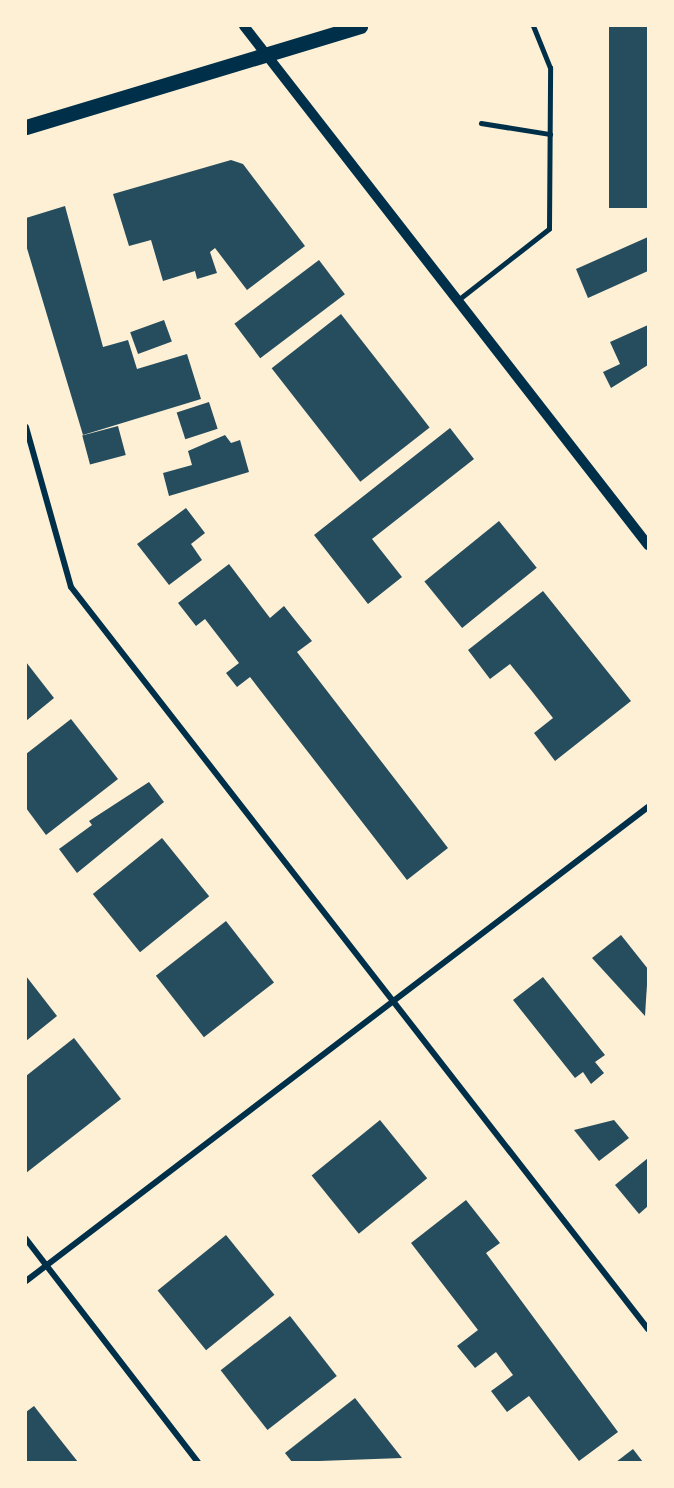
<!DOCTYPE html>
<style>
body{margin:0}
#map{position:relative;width:674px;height:1488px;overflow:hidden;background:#fdf0d5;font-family:Spectral,serif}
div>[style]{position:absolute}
.building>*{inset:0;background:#264d5e;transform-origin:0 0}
.service>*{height:4.5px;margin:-2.25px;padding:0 2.25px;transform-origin:2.25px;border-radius:2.25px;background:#003049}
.minor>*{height:6px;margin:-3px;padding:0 3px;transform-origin:3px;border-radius:3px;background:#003049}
.tertiary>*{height:10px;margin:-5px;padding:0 5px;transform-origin:5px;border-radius:5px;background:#003049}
.primary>*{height:15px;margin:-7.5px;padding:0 7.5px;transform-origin:7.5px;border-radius:7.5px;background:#003049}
span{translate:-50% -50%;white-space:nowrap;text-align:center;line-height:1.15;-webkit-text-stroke:4.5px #fdf0d5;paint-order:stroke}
.frame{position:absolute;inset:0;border:27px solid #fdf0d5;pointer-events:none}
</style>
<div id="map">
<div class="building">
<div style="left:609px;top:26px;width:39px;height:182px"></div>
<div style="clip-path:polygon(231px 160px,243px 164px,305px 246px,247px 290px,215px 248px,210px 252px,217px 273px,197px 279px,195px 271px,163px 281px,151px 240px,129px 246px,113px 194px)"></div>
<div style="clip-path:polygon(65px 206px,103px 347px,128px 340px,137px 369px,187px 354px,201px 399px,83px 435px,26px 245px,26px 218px)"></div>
<div style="clip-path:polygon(648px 237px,648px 271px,588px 298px,576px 269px)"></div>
<div style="left:319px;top:260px;width:43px;height:106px;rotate:53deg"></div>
<div style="left:341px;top:314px;width:144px;height:88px;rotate:52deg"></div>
<div style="left:164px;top:320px;width:23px;height:36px;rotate:70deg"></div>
<div style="clip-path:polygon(648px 325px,648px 365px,611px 388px,603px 372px,620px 364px,610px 342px)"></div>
<div style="left:209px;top:402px;width:28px;height:34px;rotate:72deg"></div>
<div style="left:118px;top:426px;width:30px;height:37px;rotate:75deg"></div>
<div style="clip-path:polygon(450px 428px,474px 459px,372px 539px,402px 577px,368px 604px,314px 535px)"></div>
<div style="clip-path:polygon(225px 435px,231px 443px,240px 440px,249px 472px,169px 496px,163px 473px,192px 465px,188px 451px)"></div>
<div style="clip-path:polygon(186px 508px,205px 533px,191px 544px,202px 560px,169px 585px,137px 544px)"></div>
<div style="left:499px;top:521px;width:60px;height:96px;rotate:51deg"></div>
<div style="clip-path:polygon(229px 564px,270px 618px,284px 606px,295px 620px,312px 641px,297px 652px,448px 848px,407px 880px,250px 677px,237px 687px,226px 673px,239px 663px,205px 619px,196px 626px,178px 603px)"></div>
<div style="clip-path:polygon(543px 591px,631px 701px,555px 761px,534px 733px,553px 718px,531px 690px,510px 664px,490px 679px,468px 650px)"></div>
<div style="clip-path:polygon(26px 662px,54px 698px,26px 721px)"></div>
<div style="clip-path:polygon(71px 719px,118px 779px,46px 835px,26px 808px,26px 754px)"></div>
<div style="clip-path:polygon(149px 782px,164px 802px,77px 873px,59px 849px,92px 825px,89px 821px)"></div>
<div style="left:162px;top:838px;width:75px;height:89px;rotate:51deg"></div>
<div style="left:226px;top:921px;width:78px;height:89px;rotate:52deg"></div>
<div style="clip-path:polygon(621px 935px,648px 969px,645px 1016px,592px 958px)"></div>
<div style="clip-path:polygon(26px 976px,57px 1016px,26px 1041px)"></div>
<div style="clip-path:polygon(543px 977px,605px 1055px,595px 1062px,604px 1073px,591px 1084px,583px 1072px,575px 1078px,513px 1000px)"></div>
<div style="clip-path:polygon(74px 1038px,121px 1099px,26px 1173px,26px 1076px)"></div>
<div style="left:380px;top:1120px;width:75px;height:88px;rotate:51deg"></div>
<div style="clip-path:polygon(614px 1120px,629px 1138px,599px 1161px,574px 1130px)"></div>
<div style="clip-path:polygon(648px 1158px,648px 1206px,639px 1214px,615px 1185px)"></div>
<div style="clip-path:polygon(466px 1200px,500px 1243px,486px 1253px,618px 1432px,579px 1461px,529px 1396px,507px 1412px,491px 1391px,513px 1375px,496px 1352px,475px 1368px,457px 1346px,478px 1330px,411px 1243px)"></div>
<div style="left:226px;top:1235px;width:77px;height:88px;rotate:51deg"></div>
<div style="left:290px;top:1316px;width:76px;height:88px;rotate:52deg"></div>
<div style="clip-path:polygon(355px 1398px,402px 1458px,292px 1462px,285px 1453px)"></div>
<div style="clip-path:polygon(34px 1406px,59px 1438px,78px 1462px,26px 1462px,26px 1412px)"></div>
<div style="clip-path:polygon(633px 1449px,643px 1462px,616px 1462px)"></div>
</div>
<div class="service">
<div style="left:481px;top:123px;width:70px;rotate:9.1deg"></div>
<div style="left:458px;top:300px;width:115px;rotate:-38deg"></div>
<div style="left:549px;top:229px;width:161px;rotate:-89.6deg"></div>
<div style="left:550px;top:68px;width:45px;rotate:-112deg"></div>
</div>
<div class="minor">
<div style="left:26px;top:427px;width:166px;rotate:74.3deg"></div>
<div style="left:71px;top:587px;width:940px;rotate:52.13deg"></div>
<div style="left:26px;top:1239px;width:282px;rotate:52.4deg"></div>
<div style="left:26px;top:1281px;width:782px;rotate:-37.31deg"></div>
</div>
<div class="tertiary">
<div style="left:244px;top:26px;width:658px;rotate:52.1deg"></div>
</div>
<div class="primary">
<div style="left:26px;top:127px;width:349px;rotate:-16.8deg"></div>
</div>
<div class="frame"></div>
</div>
